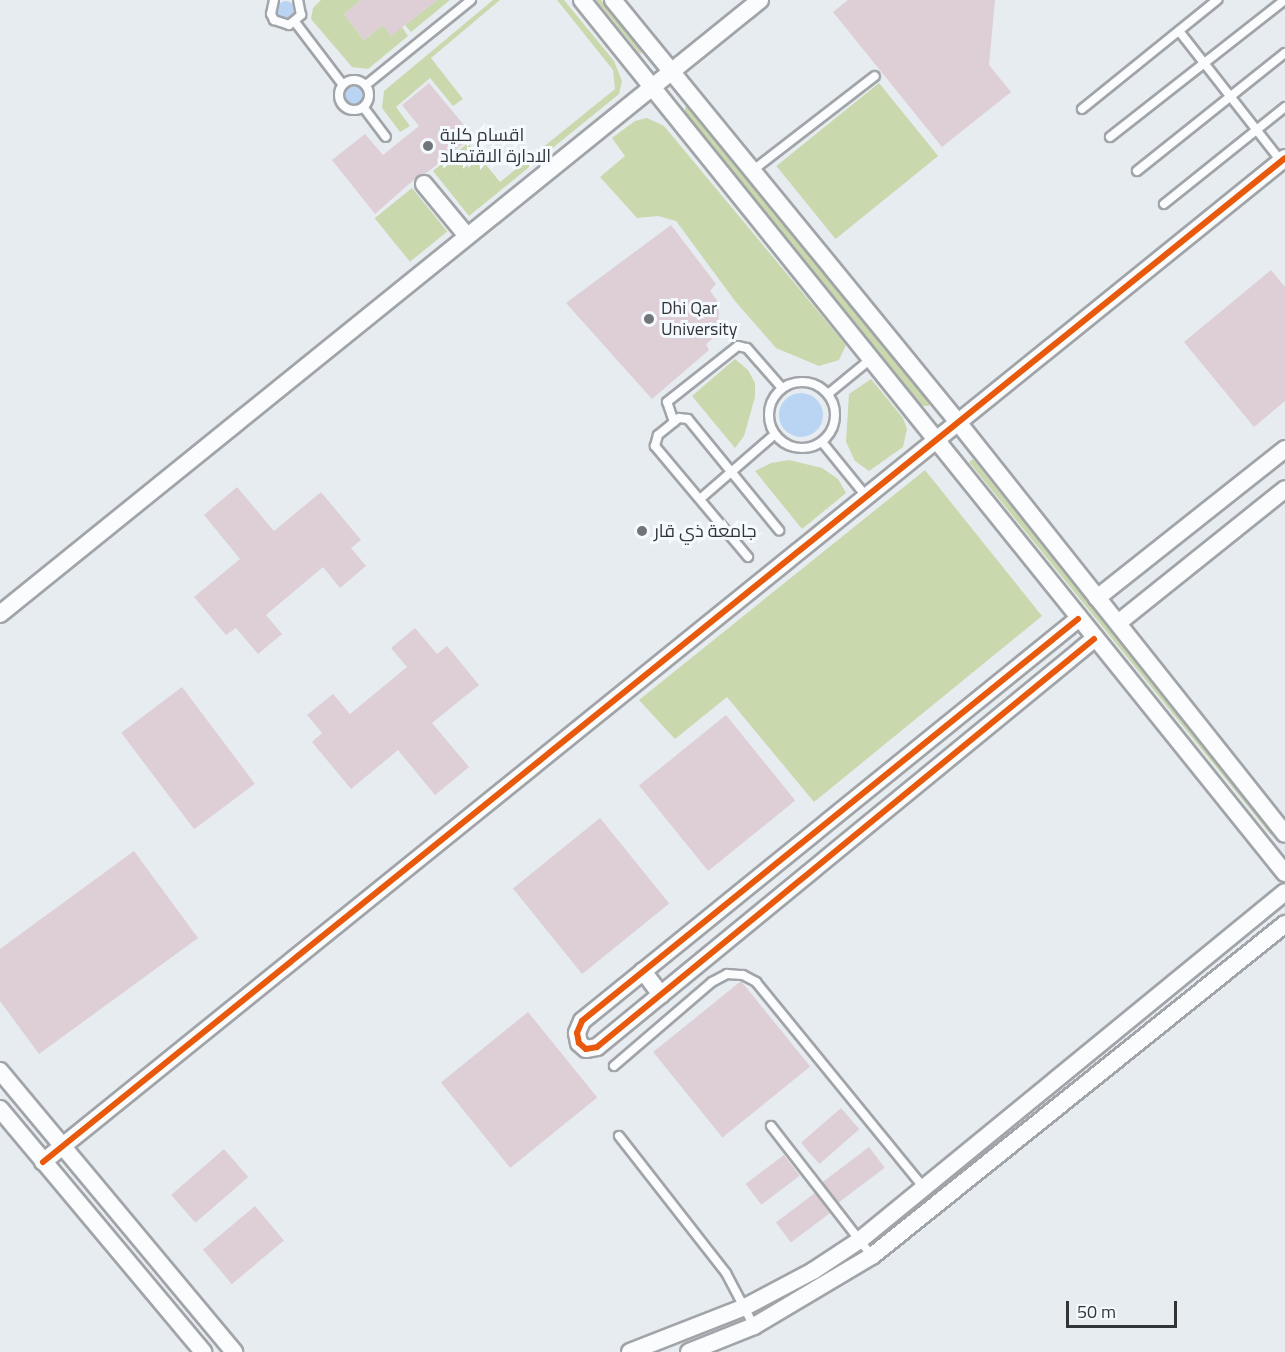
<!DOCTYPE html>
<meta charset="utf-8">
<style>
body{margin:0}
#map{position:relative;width:1285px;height:1352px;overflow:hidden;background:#e7ecf1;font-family:"Titillium Web",Cairo,sans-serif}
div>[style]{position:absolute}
.green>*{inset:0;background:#c9d8ad;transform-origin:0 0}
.water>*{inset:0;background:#bad5f4}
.round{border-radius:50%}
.building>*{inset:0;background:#deced6;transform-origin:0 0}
.roads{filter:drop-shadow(2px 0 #a1a4a8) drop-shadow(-2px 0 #a1a4a8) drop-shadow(0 2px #a1a4a8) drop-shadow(0 -2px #a1a4a8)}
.lane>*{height:8px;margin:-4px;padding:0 4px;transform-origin:4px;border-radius:4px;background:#fbfcfd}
.lane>.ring{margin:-4px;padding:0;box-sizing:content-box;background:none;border:8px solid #fbfcfd;border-radius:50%}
.street>*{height:16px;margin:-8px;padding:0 8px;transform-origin:8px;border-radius:8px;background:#fbfcfd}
.cycleway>*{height:6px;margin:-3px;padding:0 3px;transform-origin:3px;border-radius:3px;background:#e8590c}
.dots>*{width:16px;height:16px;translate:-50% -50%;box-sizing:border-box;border:3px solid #f4faff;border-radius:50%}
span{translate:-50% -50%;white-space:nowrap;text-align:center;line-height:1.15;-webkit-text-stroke:6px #f4faff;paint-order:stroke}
.poi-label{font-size:18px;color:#313538}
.left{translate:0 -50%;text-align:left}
.scale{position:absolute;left:1066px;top:1301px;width:111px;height:27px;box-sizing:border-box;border:3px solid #313538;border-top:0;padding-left:8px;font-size:18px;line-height:21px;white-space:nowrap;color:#313538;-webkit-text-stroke:4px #f4faff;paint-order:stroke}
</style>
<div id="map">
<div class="green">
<div style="clip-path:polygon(321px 0,361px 0,344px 14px,364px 40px,383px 25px,391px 36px,402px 27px,408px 36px,368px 69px,352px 67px,311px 19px,313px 8px)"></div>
<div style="clip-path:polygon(437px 0,450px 0,411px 32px,405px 25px)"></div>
<div style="clip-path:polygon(493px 0,500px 0,431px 58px,463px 99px,453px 106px,430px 78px,396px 107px,410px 126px,400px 132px,382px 108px,384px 91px)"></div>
<div style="clip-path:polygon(557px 0,564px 0,614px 61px,622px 81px,619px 94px,469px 216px,433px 171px,468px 143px,500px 182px,615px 89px,613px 70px)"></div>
<div style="clip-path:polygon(596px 0,601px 0,642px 52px,640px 54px)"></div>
<div style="left:879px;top:83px;width:94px;height:132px;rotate:51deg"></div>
<div style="clip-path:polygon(685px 107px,692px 109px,929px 400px,929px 406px,920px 406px,685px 115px)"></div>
<div style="clip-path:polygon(647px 118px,664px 126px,846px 345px,839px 360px,819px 366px,776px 348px,735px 301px,676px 221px,658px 216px,637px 218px,600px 177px,625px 156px,612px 138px,635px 121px)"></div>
<div style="left:412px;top:188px;width:56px;height:48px;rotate:51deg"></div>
<div style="clip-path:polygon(735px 359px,748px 370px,755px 383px,755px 397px,744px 436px,735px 448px,692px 396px)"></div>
<div style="clip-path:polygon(871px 379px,903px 418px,907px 429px,903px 447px,869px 471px,855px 461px,846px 442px,849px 394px)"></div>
<div style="left:973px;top:459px;width:480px;height:5px;rotate:51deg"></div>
<div style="clip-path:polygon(789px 460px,822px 468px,838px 479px,846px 493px,802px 529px,755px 471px,771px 463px)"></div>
<div style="clip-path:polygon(925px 470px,1042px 616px,814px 802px,727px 697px,675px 739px,639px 700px)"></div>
</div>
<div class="water">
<div class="round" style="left:277px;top:1px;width:18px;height:18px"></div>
<div class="round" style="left:345px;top:86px;width:18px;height:18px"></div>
<div class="round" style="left:779px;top:393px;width:44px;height:44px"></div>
</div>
<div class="building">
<div style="clip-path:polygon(361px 0,437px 0,391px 36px,383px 25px,364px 40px,344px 14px)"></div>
<div style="clip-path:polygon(848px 0,995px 0,989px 65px,1011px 92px,942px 147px,833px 12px)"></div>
<div style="clip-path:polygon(429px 83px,473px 136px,425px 174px,418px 176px,375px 214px,332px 160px,365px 134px,383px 155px,419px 126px,402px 105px)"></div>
<div style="clip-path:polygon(671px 225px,716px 284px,710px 291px,719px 303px,718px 334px,706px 344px,709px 350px,652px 399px,566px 303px)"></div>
<div style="clip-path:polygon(1271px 270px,1285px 287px,1285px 401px,1254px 427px,1184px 342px)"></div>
<div style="clip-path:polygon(237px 487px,274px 531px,321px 492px,361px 540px,351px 548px,366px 566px,340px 588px,323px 567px,266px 615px,282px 634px,258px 654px,236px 628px,226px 635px,194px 597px,240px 559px,204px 515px)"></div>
<div style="clip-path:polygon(415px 628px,437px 654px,447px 646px,479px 685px,432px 723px,469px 767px,435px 795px,398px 750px,351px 789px,312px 742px,322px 733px,307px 715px,333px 694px,350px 714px,407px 667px,391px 648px)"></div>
<div style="left:182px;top:687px;width:121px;height:76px;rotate:53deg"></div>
<div style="left:726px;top:715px;width:110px;height:112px;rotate:51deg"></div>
<div style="left:600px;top:818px;width:110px;height:112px;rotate:51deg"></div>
<div style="clip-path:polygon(134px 851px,198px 938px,39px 1054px,0 1001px,0 949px)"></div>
<div style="left:741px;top:981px;width:110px;height:113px;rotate:51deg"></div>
<div style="left:528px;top:1012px;width:110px;height:112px;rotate:51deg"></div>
<div style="left:841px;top:1108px;width:28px;height:53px;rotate:49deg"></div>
<div style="left:869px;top:1147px;width:26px;height:58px;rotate:53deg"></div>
<div style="left:224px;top:1149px;width:37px;height:70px;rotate:49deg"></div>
<div style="left:784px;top:1155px;width:26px;height:48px;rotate:53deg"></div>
<div style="left:815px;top:1193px;width:25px;height:49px;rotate:53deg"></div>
<div style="left:255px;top:1206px;width:45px;height:68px;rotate:50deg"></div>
</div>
<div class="roads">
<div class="lane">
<div style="left:274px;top:0;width:14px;rotate:102deg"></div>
<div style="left:271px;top:14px;width:7px;rotate:63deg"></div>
<div style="left:274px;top:20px;width:16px;rotate:18deg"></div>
<div style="left:289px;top:25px;width:16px;rotate:-40deg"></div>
<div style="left:301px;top:15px;width:15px;rotate:-101deg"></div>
<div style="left:295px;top:22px;width:79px;rotate:52.7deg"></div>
<div style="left:1179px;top:31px;width:165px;rotate:51.9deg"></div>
<div class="ring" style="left:339px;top:80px;width:22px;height:22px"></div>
<div style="left:366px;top:85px;width:135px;rotate:-39deg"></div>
<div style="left:364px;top:108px;width:36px;rotate:53deg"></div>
<div style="left:1082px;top:109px;width:174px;rotate:-38.9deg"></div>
<div style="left:1110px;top:137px;width:222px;rotate:-38.1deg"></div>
<div style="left:752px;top:171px;width:155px;rotate:-37.7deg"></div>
<div style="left:1137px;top:171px;width:189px;rotate:-38.6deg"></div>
<div style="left:1164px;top:204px;width:155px;rotate:-38.7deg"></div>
<div class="ring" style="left:769px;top:382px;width:58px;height:58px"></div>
<div style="left:828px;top:394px;width:57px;rotate:-39.3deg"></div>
<div style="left:674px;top:422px;width:21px;rotate:-109deg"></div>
<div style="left:667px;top:402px;width:90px;rotate:-38.3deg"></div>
<div style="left:738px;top:346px;width:9px;rotate:13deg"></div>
<div style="left:747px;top:348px;width:53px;rotate:48.8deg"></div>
<div style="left:822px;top:442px;width:68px;rotate:50.9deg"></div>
<div style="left:700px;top:499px;width:99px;rotate:-40.9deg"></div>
<div style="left:748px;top:557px;width:145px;rotate:-130deg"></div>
<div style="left:655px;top:446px;width:11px;rotate:-75deg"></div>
<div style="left:658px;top:435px;width:27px;rotate:-39deg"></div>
<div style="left:679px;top:418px;width:9px;rotate:6deg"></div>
<div style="left:688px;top:419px;width:144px;rotate:50.7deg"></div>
<div style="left:614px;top:1066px;width:129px;rotate:-40.6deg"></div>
<div style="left:712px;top:982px;width:17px;rotate:-28deg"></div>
<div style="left:727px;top:974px;width:16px;rotate:4deg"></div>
<div style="left:743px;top:975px;width:15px;rotate:28deg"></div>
<div style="left:756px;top:982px;width:264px;rotate:50.8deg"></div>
<div style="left:771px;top:1126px;width:165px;rotate:52.2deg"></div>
<div style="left:619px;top:1136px;width:174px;rotate:52deg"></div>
<div style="left:726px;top:1273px;width:60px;rotate:62.2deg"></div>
</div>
<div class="street">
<div style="left:582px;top:0;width:1121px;rotate:51.16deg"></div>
<div style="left:613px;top:0;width:544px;rotate:50.75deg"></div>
<div style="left:957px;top:421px;width:527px;rotate:51.54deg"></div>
<div style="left:424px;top:184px;width:67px;rotate:50.4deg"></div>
<div style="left:1097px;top:598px;width:240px;rotate:-38.4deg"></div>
<div style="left:0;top:614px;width:977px;rotate:-38.93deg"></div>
<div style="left:1078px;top:619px;width:638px;rotate:140.98deg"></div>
<div style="left:582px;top:1021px;width:13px;rotate:113deg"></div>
<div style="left:577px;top:1033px;width:10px;rotate:79deg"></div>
<div style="left:579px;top:1043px;width:9px;rotate:41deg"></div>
<div style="left:586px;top:1049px;width:11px;rotate:-10deg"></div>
<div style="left:597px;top:1047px;width:643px;rotate:-39.38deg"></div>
<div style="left:1118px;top:623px;width:214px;rotate:-38.7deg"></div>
<div style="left:643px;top:971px;width:30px;rotate:53deg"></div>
<div style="left:0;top:1071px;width:366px;rotate:50.2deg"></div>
<div style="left:0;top:1109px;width:317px;rotate:50.1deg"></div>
<div style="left:43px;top:1162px;width:1597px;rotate:-38.95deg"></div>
<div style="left:630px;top:1352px;width:123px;rotate:-21.4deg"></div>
<div style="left:745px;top:1307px;width:77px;rotate:-27.9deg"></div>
<div style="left:813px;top:1271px;width:56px;rotate:-33.4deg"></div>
<div style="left:860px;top:1240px;width:549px;rotate:-39.31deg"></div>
<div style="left:689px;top:1352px;width:70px;rotate:-21.8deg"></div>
<div style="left:754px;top:1326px;width:137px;rotate:-30.7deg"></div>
<div style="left:872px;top:1256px;width:530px;rotate:-38.79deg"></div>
</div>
</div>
<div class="cycleway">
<div style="left:1078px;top:619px;width:638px;rotate:140.98deg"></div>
<div style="left:582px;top:1021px;width:13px;rotate:113deg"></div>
<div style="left:577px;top:1033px;width:10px;rotate:79deg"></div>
<div style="left:579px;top:1043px;width:9px;rotate:41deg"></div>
<div style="left:586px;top:1049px;width:11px;rotate:-10deg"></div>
<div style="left:597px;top:1047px;width:643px;rotate:-39.38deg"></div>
<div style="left:43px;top:1162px;width:1597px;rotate:-38.95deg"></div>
</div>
<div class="dots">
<div style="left:428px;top:146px;background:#717579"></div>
<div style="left:649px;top:319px;background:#717579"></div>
<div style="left:642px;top:531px;background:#717579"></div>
</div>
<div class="poi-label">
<span class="left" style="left:440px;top:146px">اقسام كلية<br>الادارة الاقتصاد</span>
<span class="left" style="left:661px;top:319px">Dhi Qar<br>University</span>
<span class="left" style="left:654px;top:531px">جامعة ذي قار</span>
</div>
<div class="scale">50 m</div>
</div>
